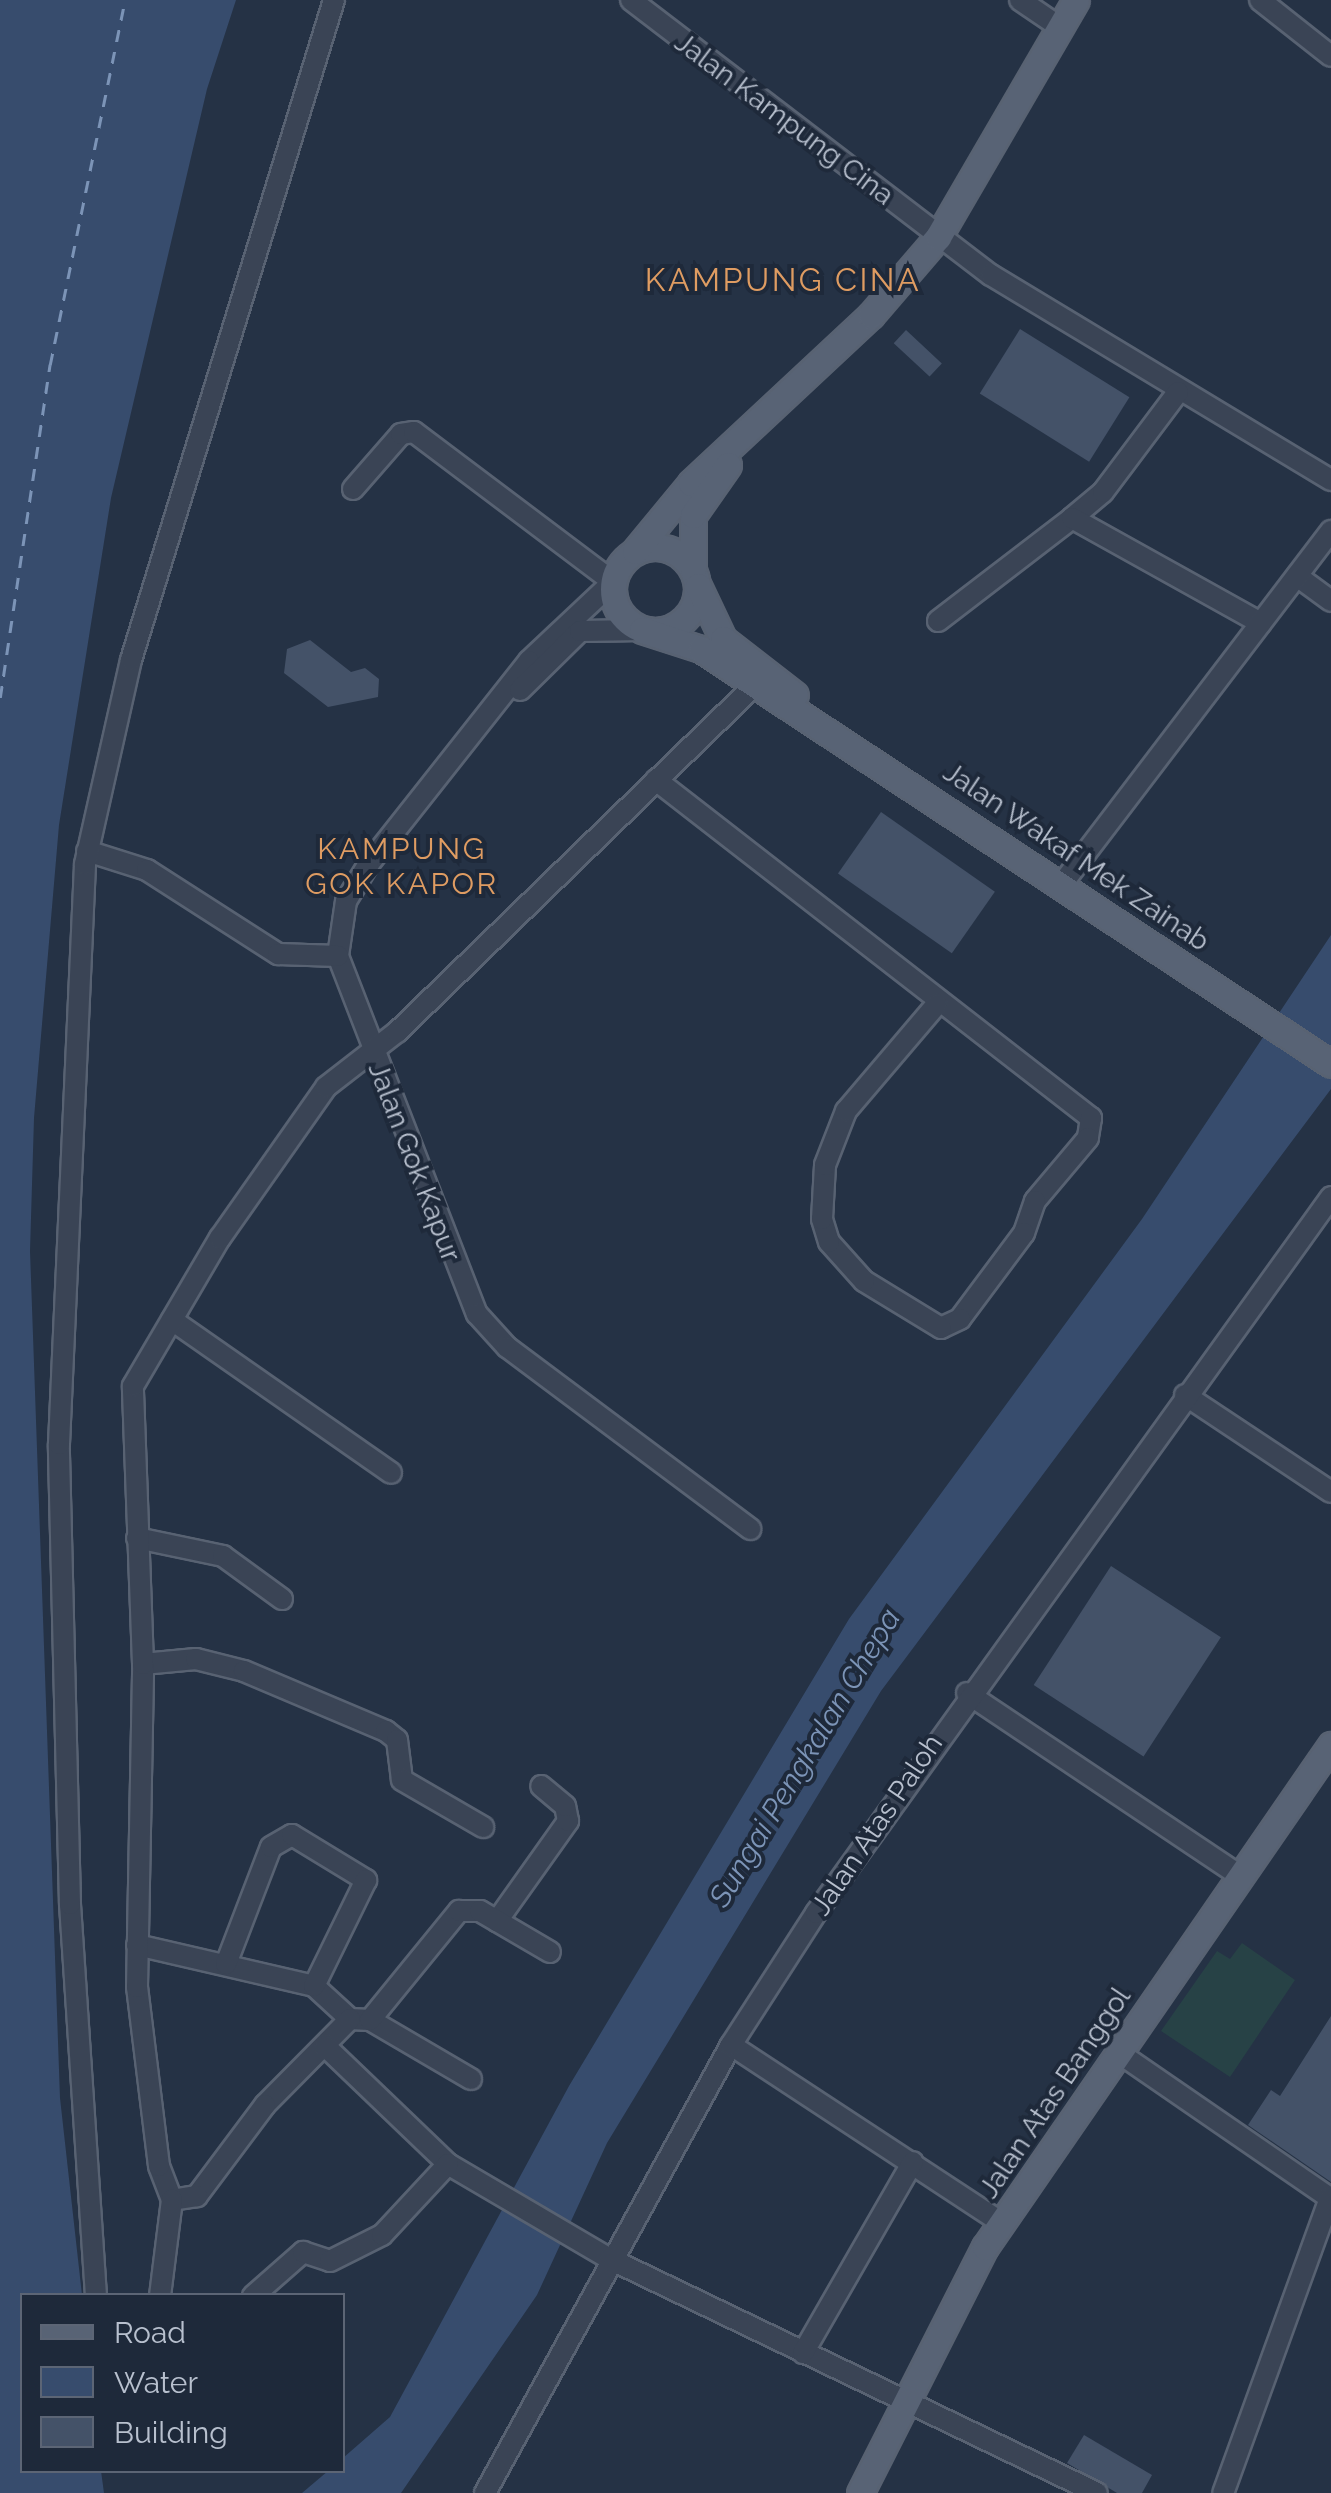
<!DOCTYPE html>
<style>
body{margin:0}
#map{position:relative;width:1331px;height:2493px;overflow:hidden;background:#253245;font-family:Raleway,sans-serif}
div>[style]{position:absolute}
.green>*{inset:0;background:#274246}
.water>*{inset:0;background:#374c6d}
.ferry>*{height:2.5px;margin-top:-1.25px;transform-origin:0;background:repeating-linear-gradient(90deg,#7c94b7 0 12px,transparent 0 22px)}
.building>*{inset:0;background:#445268;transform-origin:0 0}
.roads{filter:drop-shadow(2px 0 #586272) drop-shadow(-2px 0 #586272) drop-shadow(0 2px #586272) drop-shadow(0 -2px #586272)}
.minor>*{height:20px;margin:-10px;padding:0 10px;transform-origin:10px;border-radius:10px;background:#3a4455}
.major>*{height:25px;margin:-12.5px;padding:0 12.5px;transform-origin:12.5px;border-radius:12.5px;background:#586375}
.major>.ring{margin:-12.5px;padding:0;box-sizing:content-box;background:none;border:25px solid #586375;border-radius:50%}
span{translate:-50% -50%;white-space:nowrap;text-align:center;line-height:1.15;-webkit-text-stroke:8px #1e293a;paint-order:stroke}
.street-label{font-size:28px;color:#b8c0ce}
.neighbourhood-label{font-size:30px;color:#df9c62;letter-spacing:2.5px}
.water-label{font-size:30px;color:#7c94b7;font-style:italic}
.quarter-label{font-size:32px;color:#df9c62;letter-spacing:2.5px}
.legend{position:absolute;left:20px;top:2293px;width:325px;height:180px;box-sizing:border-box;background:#1e293a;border:2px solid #5c6575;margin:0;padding:12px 18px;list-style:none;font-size:30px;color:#b8c0ce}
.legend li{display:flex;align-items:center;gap:20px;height:50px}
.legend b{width:50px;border:2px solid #5c6575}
</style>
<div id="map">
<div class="green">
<div style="clip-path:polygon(1242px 1943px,1295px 1980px,1230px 2077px,1161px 2031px,1217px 1951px,1230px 1959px)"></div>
</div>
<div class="water">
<div style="clip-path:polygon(0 0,236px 0,207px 89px,111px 498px,59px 825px,34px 1118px,30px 1251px,60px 2098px,82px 2295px,22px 2296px,22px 2470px,101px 2471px,104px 2493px,0 2493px)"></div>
<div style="clip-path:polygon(1331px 935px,1331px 1089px,881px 1691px,607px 2143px,537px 2295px,401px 2493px,302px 2493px,328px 2471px,342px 2470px,343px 2458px,390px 2417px,569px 2086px,849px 1619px,1142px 1219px)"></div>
</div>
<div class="ferry">
<div style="left:0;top:698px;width:337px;rotate:-81.5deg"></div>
<div style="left:50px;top:365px;width:373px;rotate:-78.4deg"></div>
</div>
<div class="building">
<div style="left:1020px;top:329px;width:129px;height:76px;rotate:32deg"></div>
<div style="left:906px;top:330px;width:49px;height:18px;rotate:43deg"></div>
<div style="clip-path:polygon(310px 640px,351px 672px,365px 668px,379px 679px,378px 697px,328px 707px,284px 673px,287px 649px)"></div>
<div style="left:881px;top:812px;width:139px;height:75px;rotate:35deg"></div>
<div style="left:1111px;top:1566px;width:131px;height:142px;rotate:33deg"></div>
<div style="clip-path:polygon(1331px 2016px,1331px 2182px,1248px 2125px,1271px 2090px,1280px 2096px)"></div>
<div style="clip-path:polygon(1084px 2435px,1152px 2475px,1142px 2493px,1117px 2493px,1067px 2463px)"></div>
</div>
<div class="roads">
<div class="minor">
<div style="left:631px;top:0;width:453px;rotate:37.4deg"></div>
<div style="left:991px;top:275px;width:397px;rotate:31.1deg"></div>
<div style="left:1020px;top:0;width:50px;rotate:34.3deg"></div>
<div style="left:1260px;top:0;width:90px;rotate:38.3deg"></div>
<div style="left:353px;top:489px;width:73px;rotate:-48.9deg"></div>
<div style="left:401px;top:434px;width:13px;rotate:-9deg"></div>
<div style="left:414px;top:432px;width:249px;rotate:37deg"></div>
<div style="left:613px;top:582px;width:115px;rotate:136.8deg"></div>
<div style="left:529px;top:661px;width:260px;rotate:128.3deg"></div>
<div style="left:368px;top:865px;width:42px;rotate:121.4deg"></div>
<div style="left:346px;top:901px;width:56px;rotate:98.3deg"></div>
<div style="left:338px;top:956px;width:384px;rotate:68.8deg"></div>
<div style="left:477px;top:1314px;width:45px;rotate:47.7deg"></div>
<div style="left:507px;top:1347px;width:304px;rotate:36.8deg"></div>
<div style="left:1072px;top:518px;width:40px;rotate:-40deg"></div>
<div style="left:1103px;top:492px;width:125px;rotate:-53.1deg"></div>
<div style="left:1297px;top:576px;width:42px;rotate:36.3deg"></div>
<div style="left:938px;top:621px;width:169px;rotate:-37.5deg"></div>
<div style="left:1072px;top:518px;width:216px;rotate:29.1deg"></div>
<div style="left:520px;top:690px;width:84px;rotate:-44.5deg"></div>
<div style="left:580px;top:631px;width:62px;rotate:-0.9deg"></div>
<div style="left:656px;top:780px;width:551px;rotate:37.85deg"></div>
<div style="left:1091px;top:1118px;width:20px;rotate:99deg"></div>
<div style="left:1088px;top:1138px;width:82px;rotate:130.1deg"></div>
<div style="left:1035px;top:1201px;width:34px;rotate:109deg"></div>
<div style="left:1024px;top:1233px;width:107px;rotate:126.7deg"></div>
<div style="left:960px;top:1319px;width:21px;rotate:155deg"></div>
<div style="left:941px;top:1328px;width:90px;rotate:-148.6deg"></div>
<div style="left:864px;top:1281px;width:52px;rotate:-131.9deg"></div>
<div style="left:829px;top:1242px;width:24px;rotate:-107deg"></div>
<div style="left:822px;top:1219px;width:54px;rotate:-86.8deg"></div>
<div style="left:825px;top:1165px;width:58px;rotate:-68.7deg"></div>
<div style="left:846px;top:1111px;width:140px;rotate:-49.6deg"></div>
<div style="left:87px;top:851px;width:63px;rotate:17.6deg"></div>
<div style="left:147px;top:870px;width:156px;rotate:32.7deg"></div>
<div style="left:278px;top:954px;width:60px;rotate:1.9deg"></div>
<div style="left:1062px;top:884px;width:444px;rotate:-52.7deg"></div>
<div style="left:172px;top:1320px;width:267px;rotate:34.9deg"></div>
<div style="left:1185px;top:1395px;width:175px;rotate:33.6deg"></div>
<div style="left:137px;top:1538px;width:88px;rotate:11.8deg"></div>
<div style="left:223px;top:1556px;width:73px;rotate:36.1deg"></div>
<div style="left:143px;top:1664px;width:53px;rotate:-5.4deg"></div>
<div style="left:196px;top:1659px;width:49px;rotate:14deg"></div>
<div style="left:244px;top:1671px;width:154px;rotate:22.9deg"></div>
<div style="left:386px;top:1731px;width:14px;rotate:39deg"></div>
<div style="left:397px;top:1740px;width:40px;rotate:82.9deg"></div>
<div style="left:402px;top:1780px;width:94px;rotate:30.1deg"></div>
<div style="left:967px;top:1693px;width:329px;rotate:33.8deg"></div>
<div style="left:497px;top:1921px;width:123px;rotate:-54.6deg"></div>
<div style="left:568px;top:1821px;width:15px;rotate:-101deg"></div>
<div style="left:565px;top:1806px;width:31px;rotate:-140deg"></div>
<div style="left:137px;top:1945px;width:182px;rotate:13deg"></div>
<div style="left:314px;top:1986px;width:49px;rotate:42.5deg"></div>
<div style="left:350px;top:2019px;width:20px;rotate:3deg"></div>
<div style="left:370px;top:2020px;width:117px;rotate:30.3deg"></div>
<div style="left:226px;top:1964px;width:125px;rotate:-69deg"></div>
<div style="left:271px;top:1847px;width:24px;rotate:-30deg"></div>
<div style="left:292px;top:1835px;width:87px;rotate:31.3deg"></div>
<div style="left:366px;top:1880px;width:118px;rotate:116.1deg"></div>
<div style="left:350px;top:2019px;width:121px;rotate:134.7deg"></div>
<div style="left:265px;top:2105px;width:114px;rotate:126.8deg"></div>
<div style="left:197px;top:2196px;width:25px;rotate:171deg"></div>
<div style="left:172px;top:2200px;width:36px;rotate:-111deg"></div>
<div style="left:159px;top:2166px;width:180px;rotate:-97deg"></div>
<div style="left:137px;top:1987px;width:323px;rotate:-88.9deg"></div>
<div style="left:143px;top:1664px;width:278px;rotate:-92.1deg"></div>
<div style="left:133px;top:1386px;width:172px;rotate:-59.6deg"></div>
<div style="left:220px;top:1238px;width:184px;rotate:-54.9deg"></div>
<div style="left:326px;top:1087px;width:90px;rotate:-37.8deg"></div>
<div style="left:397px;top:1032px;width:497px;rotate:-44.1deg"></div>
<div style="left:370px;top:2020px;width:141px;rotate:-50.8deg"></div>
<div style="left:459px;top:1911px;width:21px"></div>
<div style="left:480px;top:1911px;width:81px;rotate:30.4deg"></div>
<div style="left:731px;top:2045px;width:324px;rotate:33.3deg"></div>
<div style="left:325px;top:2046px;width:170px;rotate:43.8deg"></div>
<div style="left:448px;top:2164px;width:188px;rotate:30.4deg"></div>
<div style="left:610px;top:2259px;width:540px;rotate:25.66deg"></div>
<div style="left:1119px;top:2053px;width:256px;rotate:34.5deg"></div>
<div style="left:1330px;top:2198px;width:314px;rotate:109.9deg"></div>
<div style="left:96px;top:2296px;width:393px;rotate:-93.8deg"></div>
<div style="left:70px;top:1904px;width:460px;rotate:-91.4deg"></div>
<div style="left:59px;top:1444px;width:581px;rotate:-87.43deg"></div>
<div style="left:85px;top:864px;width:209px;rotate:-77.3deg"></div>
<div style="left:131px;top:660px;width:691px;rotate:-72.9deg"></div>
<div style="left:160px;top:2296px;width:97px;rotate:-82.9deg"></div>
<div style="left:253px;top:2296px;width:67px;rotate:-41.3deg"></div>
<div style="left:303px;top:2252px;width:28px;rotate:18deg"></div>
<div style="left:330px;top:2261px;width:58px;rotate:-26.6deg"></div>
<div style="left:382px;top:2235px;width:97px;rotate:-47.1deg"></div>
<div style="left:803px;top:2353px;width:220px;rotate:-60.1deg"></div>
<div style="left:485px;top:2493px;width:511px;rotate:-61.23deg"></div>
<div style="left:731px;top:2045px;width:157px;rotate:-57.2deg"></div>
<div style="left:816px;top:1913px;width:882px;rotate:-54.27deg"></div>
</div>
<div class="major">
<div class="ring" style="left:613px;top:547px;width:59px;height:59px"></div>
<div style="left:635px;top:551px;width:88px;rotate:-50.5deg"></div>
<div style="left:691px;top:483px;width:246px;rotate:-43deg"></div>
<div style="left:871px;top:315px;width:103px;rotate:-49.3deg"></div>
<div style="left:938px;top:237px;width:274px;rotate:-59.8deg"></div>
<div style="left:693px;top:569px;width:54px;rotate:-90deg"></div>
<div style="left:693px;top:515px;width:61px;rotate:-55deg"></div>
<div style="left:698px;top:586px;width:59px;rotate:64.7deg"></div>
<div style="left:723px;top:639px;width:91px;rotate:37.9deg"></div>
<div style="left:642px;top:630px;width:62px;rotate:17.9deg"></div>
<div style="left:701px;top:649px;width:754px;rotate:33.37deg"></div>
<div style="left:860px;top:2493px;width:276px;rotate:-63.1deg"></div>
<div style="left:985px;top:2247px;width:610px;rotate:-55.42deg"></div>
</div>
</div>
<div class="street-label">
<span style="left:784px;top:119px;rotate:37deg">Jalan Kampung Cina</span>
<span style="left:1076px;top:857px;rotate:34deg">Jalan Wakaf Mek Zainab</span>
<span style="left:414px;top:1162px;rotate:69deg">Jalan Gok Kapur</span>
<span style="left:877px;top:1825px;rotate:-56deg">Jalan Atas Paloh</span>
<span style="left:1055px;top:2093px;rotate:-56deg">Jalan Atas Banggol</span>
</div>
<div class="neighbourhood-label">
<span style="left:402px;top:866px">KAMPUNG<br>GOK KAPOR</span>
</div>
<div class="water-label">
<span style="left:805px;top:1758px;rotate:-59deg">Sungai Pengkalan Chepa</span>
</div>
<div class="quarter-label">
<span style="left:783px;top:280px">KAMPUNG CINA</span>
</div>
<ul class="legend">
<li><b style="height:12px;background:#586375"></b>Road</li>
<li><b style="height:28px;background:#374c6d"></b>Water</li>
<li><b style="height:28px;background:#445268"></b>Building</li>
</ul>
</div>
